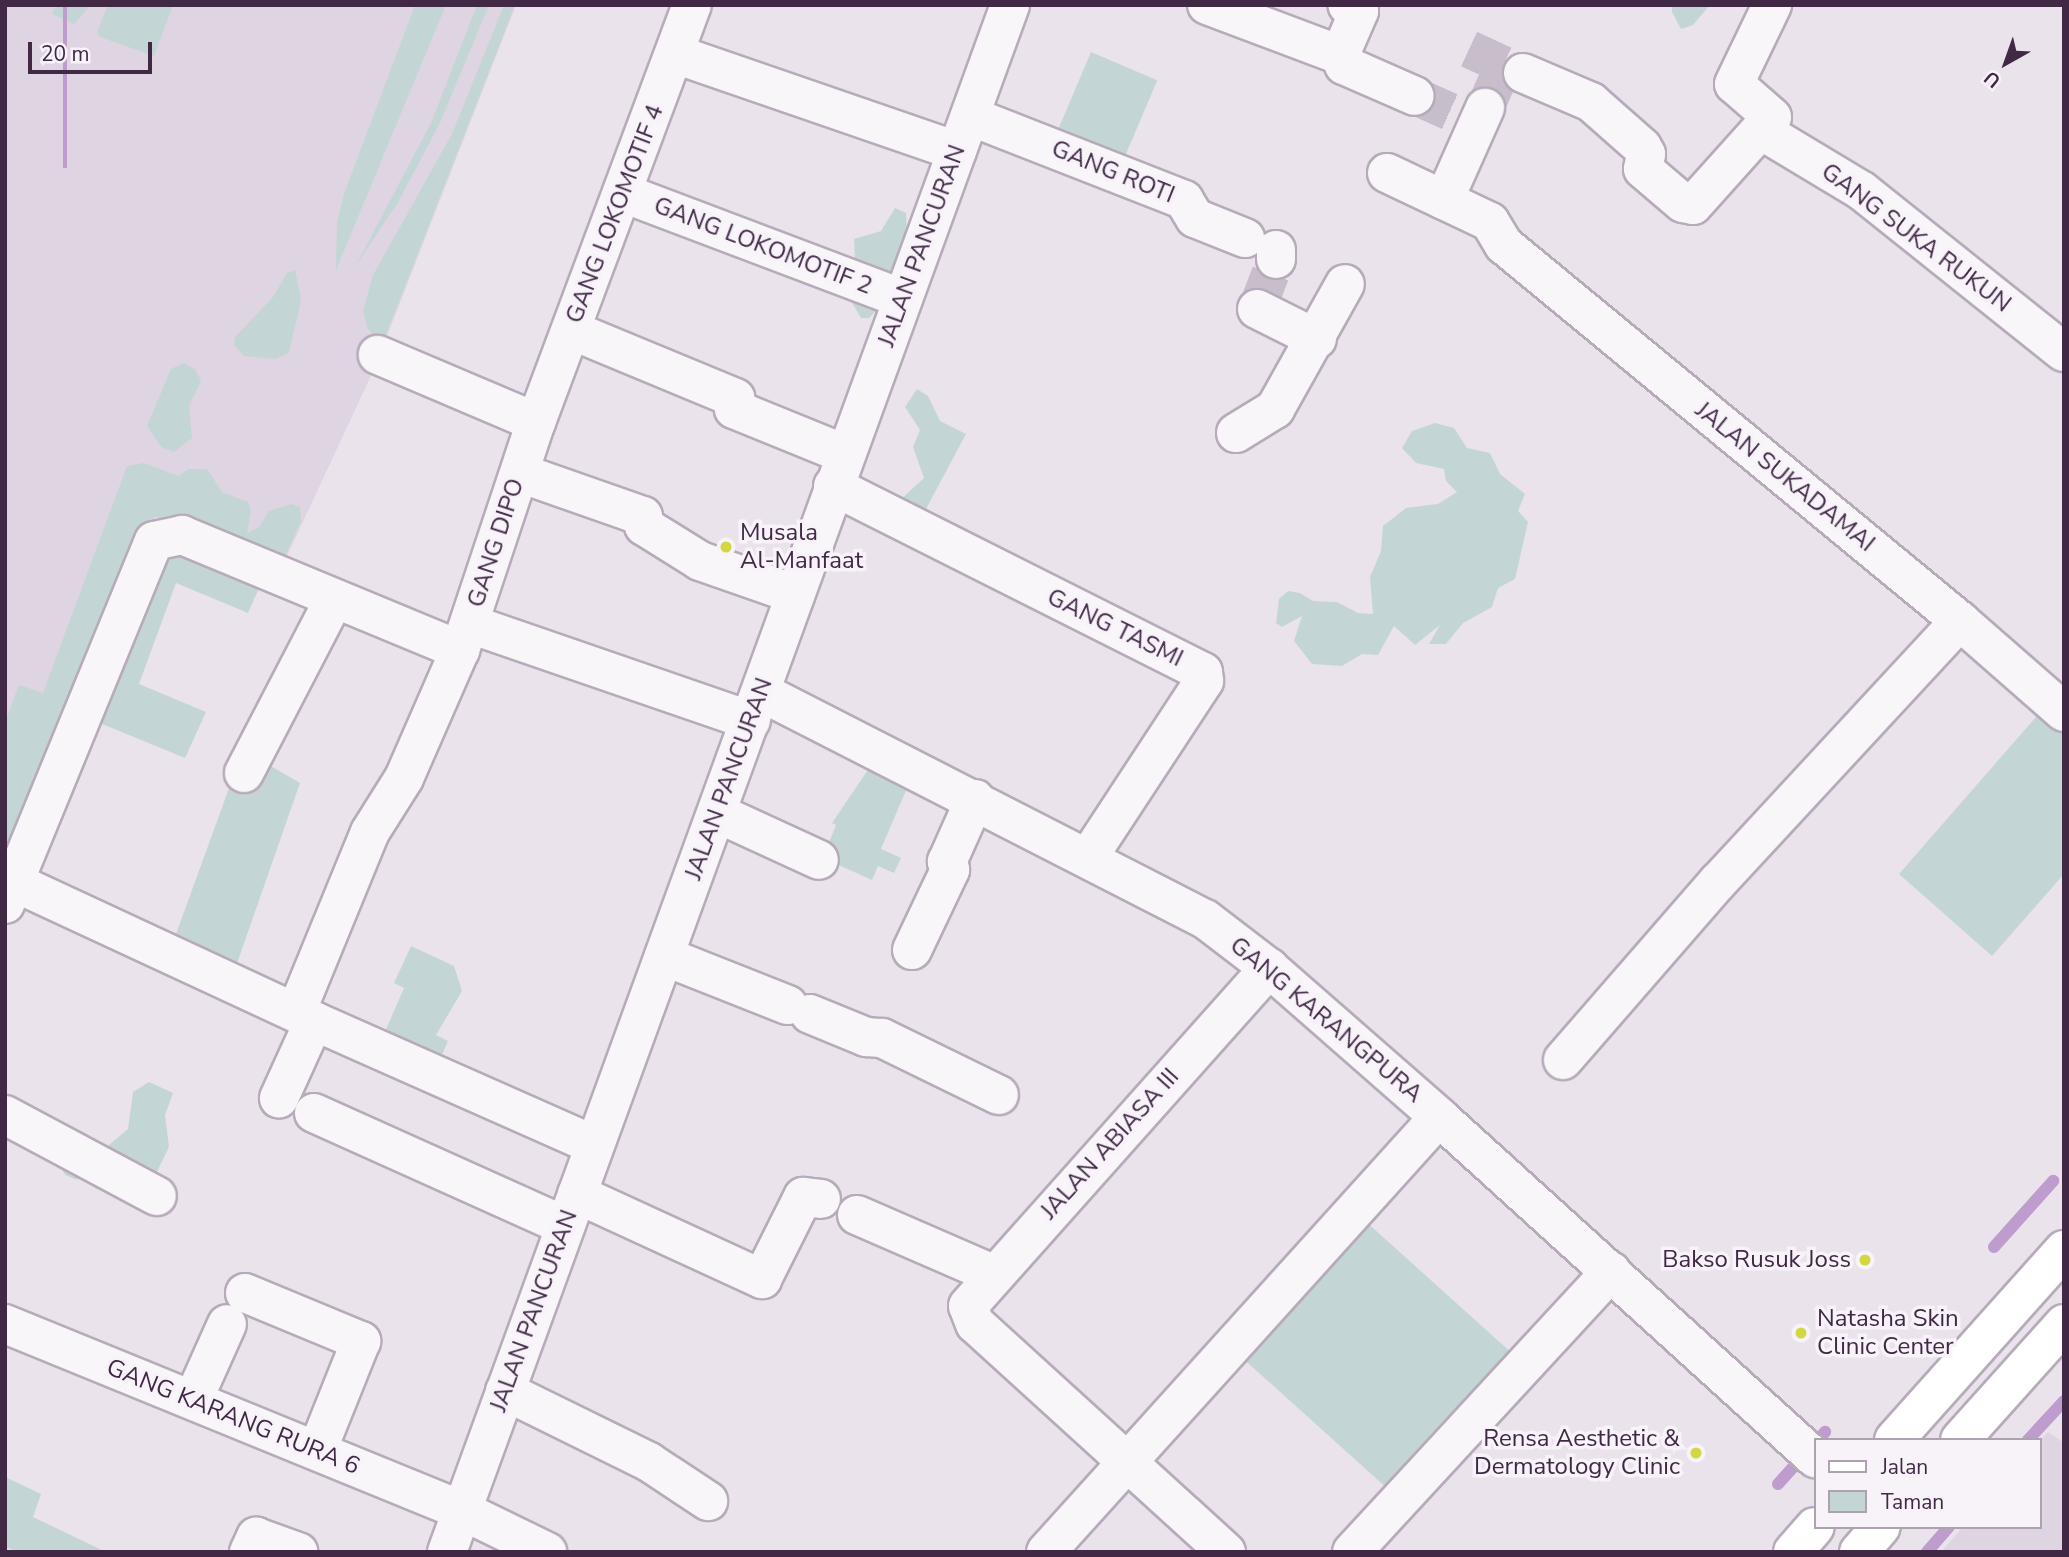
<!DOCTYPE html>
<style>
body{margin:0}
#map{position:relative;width:2069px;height:1557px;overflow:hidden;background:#eae3ec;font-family:"Nunito Sans",sans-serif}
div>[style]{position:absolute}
.built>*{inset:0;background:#dfd4e1}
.green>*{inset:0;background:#c3d6d5;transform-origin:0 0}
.water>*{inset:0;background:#bf9cce;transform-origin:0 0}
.stream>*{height:12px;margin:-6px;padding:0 6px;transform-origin:6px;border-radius:6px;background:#bf9cce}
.street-tunnel>*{height:38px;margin-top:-19px;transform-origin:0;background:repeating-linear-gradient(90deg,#c8becb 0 38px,transparent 0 57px)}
.roads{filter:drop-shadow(2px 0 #b7abba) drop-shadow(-2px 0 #b7abba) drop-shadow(0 2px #b7abba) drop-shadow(0 -2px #b7abba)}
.street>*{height:38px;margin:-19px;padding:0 19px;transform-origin:19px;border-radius:19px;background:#f9f6fa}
.secondary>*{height:38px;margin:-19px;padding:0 19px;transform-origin:19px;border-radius:19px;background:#fff}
.dots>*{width:19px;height:19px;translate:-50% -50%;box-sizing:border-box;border:4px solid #f7f3f9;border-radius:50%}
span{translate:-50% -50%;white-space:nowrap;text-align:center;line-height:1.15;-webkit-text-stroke:7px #f7f3f9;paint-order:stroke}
.street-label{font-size:24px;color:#412946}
.poi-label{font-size:24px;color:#412946}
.left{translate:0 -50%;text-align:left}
.right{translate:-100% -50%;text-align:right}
.frame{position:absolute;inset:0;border:7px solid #412946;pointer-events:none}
.legend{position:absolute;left:1814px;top:1438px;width:228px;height:91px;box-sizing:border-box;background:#f7f3f9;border:2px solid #aea2b1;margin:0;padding:9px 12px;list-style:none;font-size:21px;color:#412946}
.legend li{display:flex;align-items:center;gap:14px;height:35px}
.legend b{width:35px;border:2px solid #aea2b1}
.north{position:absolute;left:1971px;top:28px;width:70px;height:70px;-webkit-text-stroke:5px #f7f3f9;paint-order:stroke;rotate:220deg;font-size:19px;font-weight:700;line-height:28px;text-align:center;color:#412946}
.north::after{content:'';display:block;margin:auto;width:24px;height:32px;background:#412946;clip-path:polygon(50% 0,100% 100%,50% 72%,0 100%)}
.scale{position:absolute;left:28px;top:42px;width:124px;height:32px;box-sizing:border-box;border:4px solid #412946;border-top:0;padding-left:9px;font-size:21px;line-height:24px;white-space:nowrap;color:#412946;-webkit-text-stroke:5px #f7f3f9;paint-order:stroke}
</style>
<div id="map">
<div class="built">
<div style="clip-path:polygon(5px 5px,516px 5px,375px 367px,280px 571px,155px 518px,5px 890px)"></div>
<div style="clip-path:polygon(2048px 1432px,2064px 1443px,2064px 1552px,1941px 1552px,1963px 1527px,2039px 1527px,2039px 1442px)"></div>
</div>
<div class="green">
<div style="clip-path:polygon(56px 5px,91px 5px,74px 24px,52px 14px)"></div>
<div style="clip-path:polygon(108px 5px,173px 5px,154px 56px,100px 37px,97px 32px)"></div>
<div style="clip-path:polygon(415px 5px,446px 5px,336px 270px,337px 222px,344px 194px)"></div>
<div style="clip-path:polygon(477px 5px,489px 5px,439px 125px,397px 204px,356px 265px,431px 123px)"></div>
<div style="clip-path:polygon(504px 5px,515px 5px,382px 345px,368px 329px,363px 311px,373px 275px,452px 134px)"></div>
<div style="clip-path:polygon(1710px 5px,1693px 25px,1681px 29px,1672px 12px,1672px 5px)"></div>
<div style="left:1091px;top:52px;width:72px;height:99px;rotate:23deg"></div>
<div style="clip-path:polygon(895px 208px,906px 213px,907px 236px,885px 301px,869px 318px,861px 318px,845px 291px,855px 258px,854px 239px,881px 231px)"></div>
<div style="clip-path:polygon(295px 270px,301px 300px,289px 353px,276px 359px,244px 356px,234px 345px,235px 337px,273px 297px,287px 273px)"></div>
<div style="clip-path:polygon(183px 363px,195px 369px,201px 381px,189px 406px,192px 438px,174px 452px,161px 447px,147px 426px,171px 369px)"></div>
<div style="clip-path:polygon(917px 389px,928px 396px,940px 421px,966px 434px,919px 522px,900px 500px,924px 478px,913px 447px,920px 430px,905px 407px)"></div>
<div style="clip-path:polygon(1435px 423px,1454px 428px,1467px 448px,1490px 453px,1500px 474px,1525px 494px,1518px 511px,1528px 522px,1515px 579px,1498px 588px,1492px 607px,1463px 623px,1446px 644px,1429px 644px,1440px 625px,1415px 645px,1394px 626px,1378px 655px,1362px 654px,1342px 666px,1312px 664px,1294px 641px,1302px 616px,1282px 627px,1276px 623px,1279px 599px,1288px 591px,1300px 593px,1313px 601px,1337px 602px,1358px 613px,1373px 614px,1370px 577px,1381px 551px,1383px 526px,1406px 508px,1438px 504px,1457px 492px,1446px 481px,1444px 469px,1416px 463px,1402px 448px,1412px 431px)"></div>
<div style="clip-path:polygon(144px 463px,178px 476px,189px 469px,207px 469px,222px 492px,248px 502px,251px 511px,247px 533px,259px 527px,269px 511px,291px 504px,300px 507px,301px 521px,279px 570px,155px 516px,5px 881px,5px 722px,19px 685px,43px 693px,127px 466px)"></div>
<div style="clip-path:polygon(169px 544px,263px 579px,248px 613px,176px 583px,139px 684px,206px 712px,185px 758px,90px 719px)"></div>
<div style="clip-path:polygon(2042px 710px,2064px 729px,2064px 874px,1992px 956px,1899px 874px)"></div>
<div style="clip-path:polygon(878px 755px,913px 774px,881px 849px,901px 858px,894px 873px,878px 866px,872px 880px,823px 858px,836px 825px,832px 823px)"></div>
<div style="clip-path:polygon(269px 765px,300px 783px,235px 969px,172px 945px,232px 780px,258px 789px)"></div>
<div style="clip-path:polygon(411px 946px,454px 966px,462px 991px,436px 1035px,448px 1041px,436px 1069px,380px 1043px,404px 988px,394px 983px)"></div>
<div style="clip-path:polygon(149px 1082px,173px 1093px,165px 1115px,169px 1147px,155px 1176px,75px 1179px,65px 1175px,57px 1159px,96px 1156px,128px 1129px,133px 1092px)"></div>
<div style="left:1363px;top:1219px;width:199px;height:184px;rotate:42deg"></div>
<div style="clip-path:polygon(5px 1477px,41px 1494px,33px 1517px,106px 1552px,19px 1552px,5px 1547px)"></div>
</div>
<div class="water">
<div style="left:63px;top:5px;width:4px;height:163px"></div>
</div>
<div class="stream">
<div style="left:1994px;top:1247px;width:89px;rotate:-48.2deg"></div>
<div style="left:1818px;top:1440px;width:11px;rotate:-49deg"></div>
<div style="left:2028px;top:1440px;width:53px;rotate:-47.3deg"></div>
<div style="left:1778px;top:1484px;width:39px;rotate:-48deg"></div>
<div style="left:1927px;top:1552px;width:33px;rotate:-49deg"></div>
</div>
<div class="street-tunnel">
<div style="left:1469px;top:49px;width:38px;rotate:25deg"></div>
<div style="left:1504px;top:65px;width:47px;rotate:113.8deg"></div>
<div style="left:1415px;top:96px;width:66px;rotate:24.2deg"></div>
<div style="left:1257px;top:309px;width:53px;rotate:-69.2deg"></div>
</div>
<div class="roads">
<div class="street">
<div style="left:1207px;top:5px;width:142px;rotate:20.6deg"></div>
<div style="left:1340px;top:55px;width:11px;rotate:68deg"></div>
<div style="left:1344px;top:65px;width:77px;rotate:23.6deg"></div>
<div style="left:675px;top:54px;width:298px;rotate:19deg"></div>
<div style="left:1340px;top:55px;width:48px;rotate:-66.6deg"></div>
<div style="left:1359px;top:11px;width:13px;rotate:-153deg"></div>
<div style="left:1523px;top:73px;width:74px;rotate:23.1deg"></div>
<div style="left:1591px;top:102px;width:68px;rotate:41.4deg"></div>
<div style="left:1642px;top:147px;width:8px;rotate:60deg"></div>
<div style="left:1646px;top:154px;width:15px;rotate:101deg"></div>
<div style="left:1643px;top:169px;width:52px;rotate:40.4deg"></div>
<div style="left:1683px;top:203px;width:10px;rotate:11deg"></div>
<div style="left:1693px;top:205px;width:118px;rotate:-48.1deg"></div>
<div style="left:1772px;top:117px;width:50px;rotate:-139deg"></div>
<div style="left:1734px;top:84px;width:88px;rotate:-64.3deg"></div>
<div style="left:970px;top:116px;width:230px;rotate:21.4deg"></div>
<div style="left:1184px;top:200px;width:21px;rotate:59deg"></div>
<div style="left:1195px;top:218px;width:54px;rotate:21.8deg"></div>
<div style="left:1764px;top:132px;width:114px;rotate:31deg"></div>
<div style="left:1862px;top:191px;width:258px;rotate:38.6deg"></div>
<div style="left:1387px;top:173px;width:114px;rotate:25.4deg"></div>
<div style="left:1490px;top:222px;width:27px;rotate:59deg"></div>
<div style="left:1504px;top:245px;width:591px;rotate:39.51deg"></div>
<div style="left:1960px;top:621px;width:138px;rotate:41.2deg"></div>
<div style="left:623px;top:193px;width:299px;rotate:20.7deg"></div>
<div style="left:1444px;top:200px;width:101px;rotate:-66deg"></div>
<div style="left:1276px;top:259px;width:9px;rotate:-90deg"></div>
<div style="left:1257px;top:309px;width:67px;rotate:26.6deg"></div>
<div style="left:571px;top:330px;width:178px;rotate:22.5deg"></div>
<div style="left:735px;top:398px;width:11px;rotate:95deg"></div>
<div style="left:734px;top:409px;width:120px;rotate:22.1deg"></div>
<div style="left:536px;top:422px;width:445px;rotate:-69.5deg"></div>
<div style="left:1236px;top:433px;width:46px;rotate:-31.6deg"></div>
<div style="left:1275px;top:409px;width:143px;rotate:-60.8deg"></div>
<div style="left:520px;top:473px;width:130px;rotate:19.3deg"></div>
<div style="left:643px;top:516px;width:10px;rotate:84deg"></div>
<div style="left:644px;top:526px;width:66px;rotate:32deg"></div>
<div style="left:700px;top:561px;width:101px;rotate:19.2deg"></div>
<div style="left:833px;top:486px;width:414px;rotate:26.7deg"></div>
<div style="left:1203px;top:672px;width:9px;rotate:84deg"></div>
<div style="left:1204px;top:681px;width:209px;rotate:123.3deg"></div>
<div style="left:470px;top:624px;width:297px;rotate:19deg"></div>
<div style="left:761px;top:692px;width:499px;rotate:27.1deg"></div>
<div style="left:1205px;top:919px;width:81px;rotate:37.4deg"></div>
<div style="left:1269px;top:968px;width:226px;rotate:41.2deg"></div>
<div style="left:1439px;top:1117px;width:508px;rotate:42.21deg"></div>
<div style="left:244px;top:773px;width:194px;rotate:-62.6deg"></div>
<div style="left:717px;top:813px;width:112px;rotate:24.7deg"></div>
<div style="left:14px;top:882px;width:331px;rotate:24.9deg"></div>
<div style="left:314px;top:1021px;width:85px;rotate:114.4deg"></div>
<div style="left:5px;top:904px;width:392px;rotate:-67.7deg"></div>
<div style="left:154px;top:541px;width:29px;rotate:-12deg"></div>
<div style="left:182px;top:535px;width:301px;rotate:22.5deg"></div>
<div style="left:460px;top:650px;width:240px;rotate:-71.6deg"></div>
<div style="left:536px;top:422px;width:172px;rotate:-157deg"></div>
<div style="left:912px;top:950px;width:89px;rotate:-64.6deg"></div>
<div style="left:950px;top:870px;width:9px;rotate:-111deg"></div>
<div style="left:947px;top:862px;width:69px;rotate:-66deg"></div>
<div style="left:664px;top:956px;width:133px;rotate:21.6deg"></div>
<div style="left:297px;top:1010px;width:192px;rotate:-67.7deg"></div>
<div style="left:370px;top:832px;width:64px;rotate:-57.8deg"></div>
<div style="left:404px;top:778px;width:140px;rotate:-66.4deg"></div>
<div style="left:810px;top:1014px;width:61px;rotate:22.3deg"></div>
<div style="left:866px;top:1037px;width:16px;rotate:4deg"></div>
<div style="left:882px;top:1038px;width:130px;rotate:26deg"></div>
<div style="left:314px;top:1021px;width:306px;rotate:23.9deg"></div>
<div style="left:1563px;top:1060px;width:236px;rotate:-49deg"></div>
<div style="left:1718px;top:882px;width:356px;rotate:-47.2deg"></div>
<div style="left:314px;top:1113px;width:275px;rotate:24.2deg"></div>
<div style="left:5px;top:1115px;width:172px;rotate:28.1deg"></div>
<div style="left:577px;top:1194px;width:204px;rotate:24.7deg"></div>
<div style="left:762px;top:1279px;width:92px;rotate:-63.4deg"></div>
<div style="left:803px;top:1197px;width:18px;rotate:6deg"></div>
<div style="left:857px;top:1215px;width:148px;rotate:23.5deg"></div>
<div style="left:245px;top:1293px;width:126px;rotate:22.5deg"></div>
<div style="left:361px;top:1341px;width:118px;rotate:111.8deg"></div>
<div style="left:5px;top:1324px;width:492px;rotate:22.2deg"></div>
<div style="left:461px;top:1510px;width:96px;rotate:26deg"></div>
<div style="left:505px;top:1391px;width:161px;rotate:26.2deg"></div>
<div style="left:649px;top:1462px;width:71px;rotate:33.5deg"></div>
<div style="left:193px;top:1400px;width:83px;rotate:-65.9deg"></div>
<div style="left:249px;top:1552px;width:17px;rotate:-65deg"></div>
<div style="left:256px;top:1537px;width:45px;rotate:19.7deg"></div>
<div style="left:447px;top:1552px;width:1646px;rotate:-70deg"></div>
<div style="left:1046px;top:1552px;width:586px;rotate:-47.9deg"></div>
<div style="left:1226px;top:1552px;width:339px;rotate:-137.7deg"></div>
<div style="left:975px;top:1324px;width:19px;rotate:-111deg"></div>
<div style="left:968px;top:1306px;width:453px;rotate:-48.3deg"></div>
<div style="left:1352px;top:1552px;width:382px;rotate:-47.3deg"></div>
</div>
<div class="secondary">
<div style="left:1894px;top:1440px;width:255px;rotate:-48.2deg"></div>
<div style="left:1960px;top:1440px;width:156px;rotate:-48.1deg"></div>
<div style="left:1793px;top:1552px;width:33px;rotate:-49deg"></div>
<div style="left:1859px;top:1552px;width:33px;rotate:-49deg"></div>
</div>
</div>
<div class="dots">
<div style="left:726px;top:547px;background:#d3d840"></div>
<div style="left:1865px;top:1260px;background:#d3d840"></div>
<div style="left:1801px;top:1333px;background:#d3d840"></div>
<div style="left:1696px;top:1453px;background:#d3d840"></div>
</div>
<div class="street-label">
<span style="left:1113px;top:172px;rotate:22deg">GANG ROTI</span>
<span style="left:615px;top:214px;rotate:-69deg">GANG LOKOMOTIF 4</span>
<span style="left:1916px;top:238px;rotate:37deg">GANG SUKA RUKUN</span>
<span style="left:763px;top:246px;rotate:21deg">GANG LOKOMOTIF 2</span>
<span style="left:922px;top:246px;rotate:-70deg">JALAN PANCURAN</span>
<span style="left:1785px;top:477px;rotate:39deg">JALAN SUKADAMAI</span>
<span style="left:496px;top:543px;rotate:-72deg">GANG DIPO</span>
<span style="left:1115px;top:628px;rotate:26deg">GANG TASMI</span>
<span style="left:729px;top:779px;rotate:-70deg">JALAN PANCURAN</span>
<span style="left:1326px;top:1020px;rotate:40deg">GANG KARANGPURA</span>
<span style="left:1110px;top:1144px;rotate:-48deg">JALAN ABIASA III</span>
<span style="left:534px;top:1311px;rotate:-70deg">JALAN PANCURAN</span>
<span style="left:233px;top:1417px;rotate:22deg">GANG KARANG RURA 6</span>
</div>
<div class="poi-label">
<span class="left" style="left:740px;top:547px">Musala<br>Al-Manfaat</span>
<span class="right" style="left:1851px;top:1260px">Bakso Rusuk Joss</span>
<span class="left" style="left:1817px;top:1333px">Natasha Skin<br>Clinic Center</span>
<span class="right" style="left:1680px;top:1453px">Rensa Aesthetic &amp;<br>Dermatology Clinic</span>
</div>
<div class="frame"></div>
<ul class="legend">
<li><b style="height:9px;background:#fff"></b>Jalan</li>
<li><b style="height:19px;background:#c3d6d5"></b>Taman</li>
</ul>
<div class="north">U</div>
<div class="scale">20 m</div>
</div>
